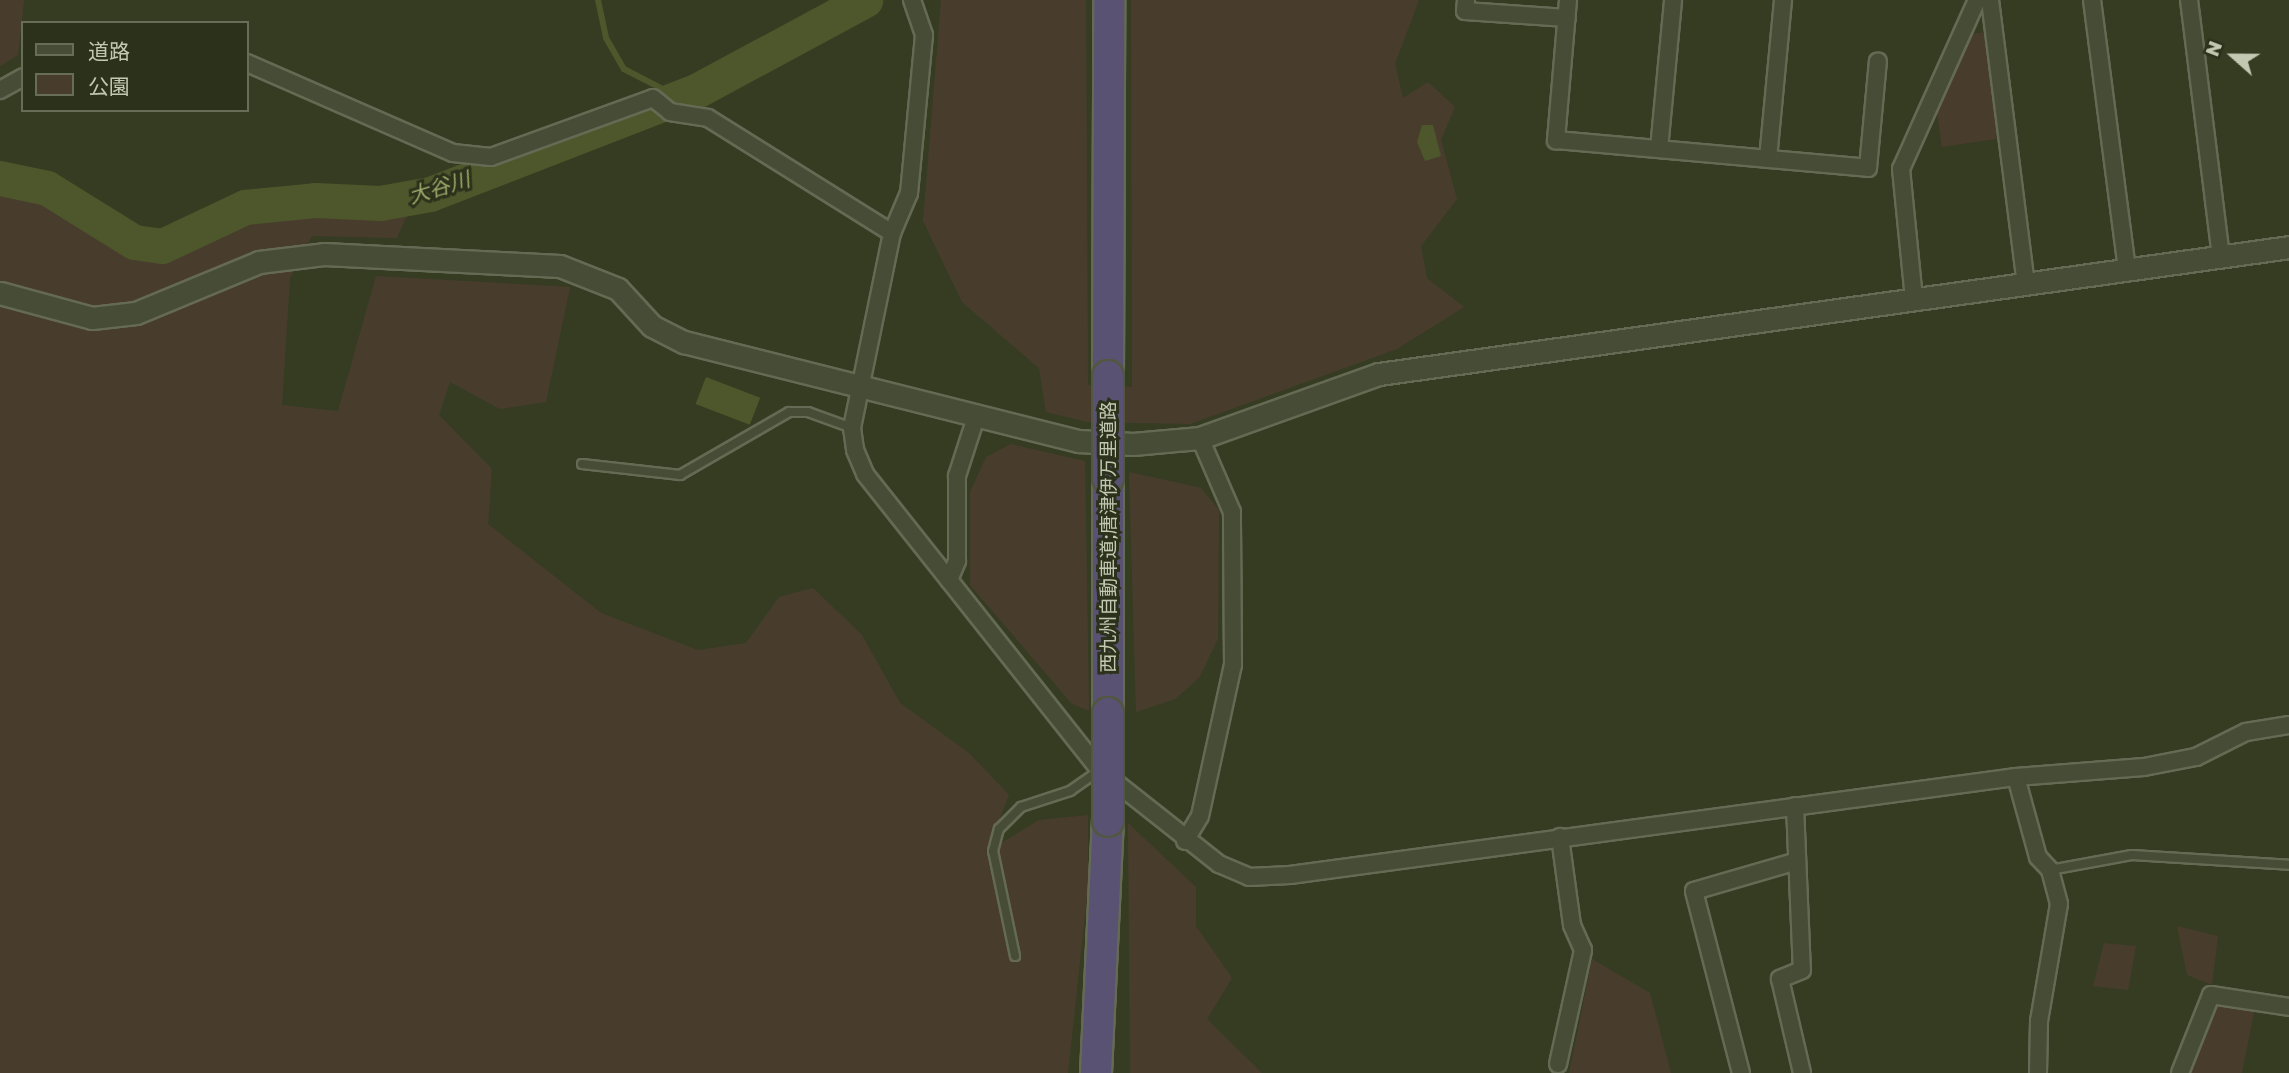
<!DOCTYPE html>
<meta charset="utf-8">
<style>
body{margin:0}
#map{position:relative;width:2289px;height:1073px;overflow:hidden;background:#363c22;font-family:"Golos Text","Noto Sans JP",sans-serif}
div>[style]{position:absolute}
.green>*{inset:0;background:#483d2d}
.water>*{inset:0;background:#4d572b;transform-origin:0 0}
.stream>*{height:6px;margin:-3px;padding:0 3px;transform-origin:3px;border-radius:3px;background:#4d572b}
.river>*{height:35px;margin:-17.5px;padding:0 17.5px;transform-origin:17.5px;border-radius:17.5px;background:#4d572b}
.roads{filter:drop-shadow(2px 0 #656a54) drop-shadow(-2px 0 #656a54) drop-shadow(0 2px #656a54) drop-shadow(0 -2px #656a54)}
.service>*{height:8px;margin:-4px;padding:0 4px;transform-origin:4px;border-radius:4px;background:#474c36}
.minor>*{height:16px;margin:-8px;padding:0 8px;transform-origin:8px;border-radius:8px;background:#474c36}
.tertiary>*{height:21px;margin:-10.5px;padding:0 10.5px;transform-origin:10.5px;border-radius:10.5px;background:#474c36}
.motorway>*{height:30px;margin:-15px;padding:0 15px;transform-origin:15px;border-radius:15px;background:#5a5272}
.bridges{filter:drop-shadow(2px 0 #525741) drop-shadow(-2px 0 #525741) drop-shadow(0 2px #525741) drop-shadow(0 -2px #525741)}
.motorway-bridge>*{height:30px;margin:-15px;padding:0 15px;transform-origin:15px;border-radius:15px;background:#5a5272}
span{translate:-50% -50%;white-space:nowrap;text-align:center;line-height:1.15;-webkit-text-stroke:6px #2c311b;paint-order:stroke}
.street-label{font-size:19px;color:#c2c8b1}
.water-label{font-size:21px;color:#9ba869;font-style:italic}
.legend{position:absolute;left:21px;top:21px;width:228px;height:91px;box-sizing:border-box;background:#2c311b;border:2px solid #686d57;margin:0;padding:9px 12px;list-style:none;font-size:21px;color:#c2c8b1}
.legend li{display:flex;align-items:center;gap:14px;height:35px}
.legend b{width:35px;border:2px solid #686d57}
.north{position:absolute;left:2198px;top:21px;width:70px;height:70px;-webkit-text-stroke:5px #2c311b;paint-order:stroke;rotate:291deg;font-size:19px;font-weight:700;line-height:28px;text-align:center;color:#c2c8b1}
.north::after{content:'';display:block;margin:auto;width:24px;height:32px;background:#c2c8b1;clip-path:polygon(50% 0,100% 100%,50% 72%,0 100%)}
</style>
<div id="map">
<div class="green">
<div style="clip-path:polygon(0 0,24px 0,18px 55px,0 66px)"></div>
<div style="clip-path:polygon(941px 0,1086px 0,1088px 385px,1132px 387px,1131px 0,1419px 0,1395px 64px,1403px 98px,1428px 82px,1455px 107px,1441px 140px,1457px 199px,1421px 246px,1427px 278px,1464px 307px,1397px 349px,1190px 424px,1087px 422px,1046px 412px,1039px 368px,962px 302px,923px 221px)"></div>
<div style="clip-path:polygon(1988px 32px,2002px 138px,1942px 147px,1936px 106px,1969px 34px)"></div>
<div style="clip-path:polygon(0 189px,45px 194px,130px 247px,163px 254px,239px 214px,321px 209px,407px 215px,397px 238px,312px 236px,290px 278px,282px 405px,338px 411px,376px 276px,570px 287px,546px 402px,500px 409px,450px 382px,439px 415px,492px 469px,488px 524px,601px 613px,698px 650px,746px 643px,779px 597px,813px 588px,862px 635px,900px 703px,969px 753px,1009px 795px,986px 852px,1039px 820px,1088px 815px,1088px 887px,1068px 1073px,0 1073px)"></div>
<div style="clip-path:polygon(1011px 444px,1085px 461px,1089px 711px,1072px 704px,970px 585px,970px 492px,986px 457px)"></div>
<div style="clip-path:polygon(1129px 472px,1201px 488px,1219px 510px,1218px 639px,1199px 678px,1175px 699px,1136px 712px)"></div>
<div style="clip-path:polygon(1128px 823px,1196px 887px,1196px 926px,1232px 978px,1207px 1019px,1262px 1073px,1130px 1073px)"></div>
<div style="clip-path:polygon(2177px 926px,2218px 936px,2212px 985px,2187px 975px)"></div>
<div style="clip-path:polygon(2104px 943px,2136px 946px,2128px 990px,2093px 986px)"></div>
<div style="clip-path:polygon(1592px 959px,1650px 993px,1671px 1073px,1569px 1073px)"></div>
<div style="clip-path:polygon(2217px 1002px,2255px 1007px,2242px 1073px,2189px 1073px)"></div>
</div>
<div class="water">
<div style="clip-path:polygon(1422px 125px,1433px 125px,1441px 156px,1425px 161px,1417px 142px)"></div>
<div style="left:706px;top:377px;width:58px;height:29px;rotate:21deg"></div>
</div>
<div class="stream">
<div style="left:598px;top:0;width:39px;rotate:78deg"></div>
<div style="left:606px;top:38px;width:36px;rotate:60deg"></div>
<div style="left:624px;top:69px;width:59px;rotate:27.4deg"></div>
</div>
<div class="river">
<div style="left:0;top:178px;width:48px;rotate:12deg"></div>
<div style="left:47px;top:188px;width:102px;rotate:31.8deg"></div>
<div style="left:134px;top:242px;width:28px;rotate:8deg"></div>
<div style="left:162px;top:246px;width:92px;rotate:-25.2deg"></div>
<div style="left:245px;top:207px;width:70px;rotate:-5.7deg"></div>
<div style="left:315px;top:200px;width:65px;rotate:2.6deg"></div>
<div style="left:380px;top:203px;width:51px;rotate:-10.2deg"></div>
<div style="left:430px;top:194px;width:287px;rotate:-21.2deg"></div>
<div style="left:698px;top:90px;width:190px;rotate:-28.3deg"></div>
</div>
<div class="roads">
<div class="service">
<div style="left:582px;top:464px;width:99px;rotate:6.4deg"></div>
<div style="left:680px;top:475px;width:126px;rotate:-30deg"></div>
<div style="left:789px;top:412px;width:19px"></div>
<div style="left:808px;top:412px;width:47px;rotate:20deg"></div>
<div style="left:2050px;top:870px;width:83px;rotate:-10.4deg"></div>
<div style="left:2132px;top:855px;width:157px;rotate:3.6deg"></div>
<div style="left:1015px;top:956px;width:107px;rotate:-101.8deg"></div>
<div style="left:993px;top:851px;width:23px;rotate:-75deg"></div>
<div style="left:999px;top:829px;width:31px;rotate:-45deg"></div>
<div style="left:1021px;top:807px;width:52px;rotate:-18.1deg"></div>
<div style="left:1070px;top:791px;width:37px;rotate:-35deg"></div>
</div>
<div class="minor">
<div style="left:912px;top:0;width:37px;rotate:71deg"></div>
<div style="left:924px;top:35px;width:159px;rotate:95.4deg"></div>
<div style="left:909px;top:193px;width:43px;rotate:113deg"></div>
<div style="left:892px;top:233px;width:199px;rotate:101.6deg"></div>
<div style="left:852px;top:428px;width:22px;rotate:82deg"></div>
<div style="left:855px;top:450px;width:26px;rotate:67deg"></div>
<div style="left:865px;top:474px;width:378px;rotate:51.6deg"></div>
<div style="left:1100px;top:770px;width:152px;rotate:38.3deg"></div>
<div style="left:1219px;top:864px;width:33px;rotate:23deg"></div>
<div style="left:1249px;top:877px;width:41px;rotate:-2.8deg"></div>
<div style="left:1290px;top:875px;width:733px;rotate:-7.69deg"></div>
<div style="left:2016px;top:777px;width:128px;rotate:-4.5deg"></div>
<div style="left:2144px;top:767px;width:53px;rotate:-10.9deg"></div>
<div style="left:2196px;top:757px;width:56px;rotate:-26.6deg"></div>
<div style="left:2246px;top:732px;width:44px;rotate:-9.2deg"></div>
<div style="left:1466px;top:0;width:11px;rotate:95deg"></div>
<div style="left:1465px;top:11px;width:102px;rotate:3.9deg"></div>
<div style="left:1568px;top:0;width:141px;rotate:94.9deg"></div>
<div style="left:1556px;top:140px;width:313px;rotate:5.1deg"></div>
<div style="left:1868px;top:168px;width:107px;rotate:-84.7deg"></div>
<div style="left:1990px;top:0;width:286px;rotate:82.8deg"></div>
<div style="left:2092px;top:0;width:272px;rotate:82.6deg"></div>
<div style="left:2189px;top:0;width:259px;rotate:82.9deg"></div>
<div style="left:247px;top:63px;width:225px;rotate:23.6deg"></div>
<div style="left:453px;top:153px;width:38px;rotate:6deg"></div>
<div style="left:491px;top:157px;width:172px;rotate:-20deg"></div>
<div style="left:653px;top:98px;width:22px;rotate:39deg"></div>
<div style="left:670px;top:112px;width:38px;rotate:9deg"></div>
<div style="left:708px;top:118px;width:217px;rotate:32deg"></div>
<div style="left:0;top:90px;width:26px;rotate:-29deg"></div>
<div style="left:1659px;top:149px;width:150px;rotate:-84.6deg"></div>
<div style="left:1768px;top:159px;width:160px;rotate:-84.6deg"></div>
<div style="left:1914px;top:299px;width:131px;rotate:-95.7deg"></div>
<div style="left:1901px;top:169px;width:185px;rotate:-65.8deg"></div>
<div style="left:949px;top:580px;width:21px;rotate:-67deg"></div>
<div style="left:957px;top:561px;width:85px;rotate:-90deg"></div>
<div style="left:957px;top:476px;width:62px;rotate:-72.1deg"></div>
<div style="left:2016px;top:777px;width:83px;rotate:74.6deg"></div>
<div style="left:2038px;top:857px;width:18px;rotate:47deg"></div>
<div style="left:2050px;top:870px;width:35px;rotate:75deg"></div>
<div style="left:2059px;top:904px;width:119px;rotate:99.7deg"></div>
<div style="left:2039px;top:1021px;width:52px;rotate:91.1deg"></div>
<div style="left:1795px;top:806px;width:164px;rotate:87.6deg"></div>
<div style="left:1802px;top:970px;width:24px;rotate:158deg"></div>
<div style="left:1780px;top:979px;width:97px;rotate:76.8deg"></div>
<div style="left:1185px;top:841px;width:29px;rotate:-59deg"></div>
<div style="left:1200px;top:816px;width:155px;rotate:-77.7deg"></div>
<div style="left:1233px;top:665px;width:153px;rotate:-90.4deg"></div>
<div style="left:1232px;top:512px;width:81px;rotate:-113.4deg"></div>
<div style="left:1558px;top:1064px;width:117px;rotate:-77.6deg"></div>
<div style="left:1583px;top:950px;width:27px;rotate:-114deg"></div>
<div style="left:1572px;top:925px;width:89px;rotate:-97.8deg"></div>
<div style="left:1741px;top:1073px;width:188px;rotate:-104.5deg"></div>
<div style="left:1694px;top:891px;width:107px;rotate:-16.2deg"></div>
<div style="left:2180px;top:1073px;width:84px;rotate:-68.3deg"></div>
<div style="left:2211px;top:995px;width:79px;rotate:8.7deg"></div>
</div>
<div class="tertiary">
<div style="left:0;top:293px;width:95px;rotate:15.2deg"></div>
<div style="left:92px;top:318px;width:44px;rotate:-6.5deg"></div>
<div style="left:136px;top:313px;width:133px;rotate:-22.5deg"></div>
<div style="left:259px;top:262px;width:65px;rotate:-7deg"></div>
<div style="left:324px;top:254px;width:236px;rotate:2.9deg"></div>
<div style="left:560px;top:266px;width:62px;rotate:21.6deg"></div>
<div style="left:618px;top:289px;width:50px;rotate:47.4deg"></div>
<div style="left:652px;top:326px;width:36px;rotate:27deg"></div>
<div style="left:684px;top:342px;width:407px;rotate:14.1deg"></div>
<div style="left:1079px;top:441px;width:54px;rotate:3.2deg"></div>
<div style="left:1133px;top:444px;width:67px;rotate:-5.1deg"></div>
<div style="left:1200px;top:438px;width:190px;rotate:-19.7deg"></div>
<div style="left:1379px;top:374px;width:919px;rotate:-7.94deg"></div>
</div>
<div class="motorway">
<div style="left:1108px;top:376px;width:376px;rotate:-89.8deg"></div>
<div style="left:1108px;top:478px;width:235px;rotate:90deg"></div>
<div style="left:1096px;top:1073px;width:252px;rotate:-87.3deg"></div>
</div>
</div>
<div class="bridges">
<div class="motorway-bridge">
<div style="left:1108px;top:478px;width:102px;rotate:-90deg"></div>
<div style="left:1108px;top:821px;width:108px;rotate:-90deg"></div>
</div>
</div>
<div class="street-label">
<span style="left:1108px;top:537px;rotate:-90deg">西九州自動車道;唐津伊万里道路</span>
</div>
<div class="water-label">
<span style="left:439px;top:187px;rotate:-17deg">大谷川</span>
</div>
<ul class="legend">
<li><b style="height:9px;background:#474c36"></b>道路</li>
<li><b style="height:19px;background:#483d2d"></b>公園</li>
</ul>
<div class="north">N</div>
</div>
